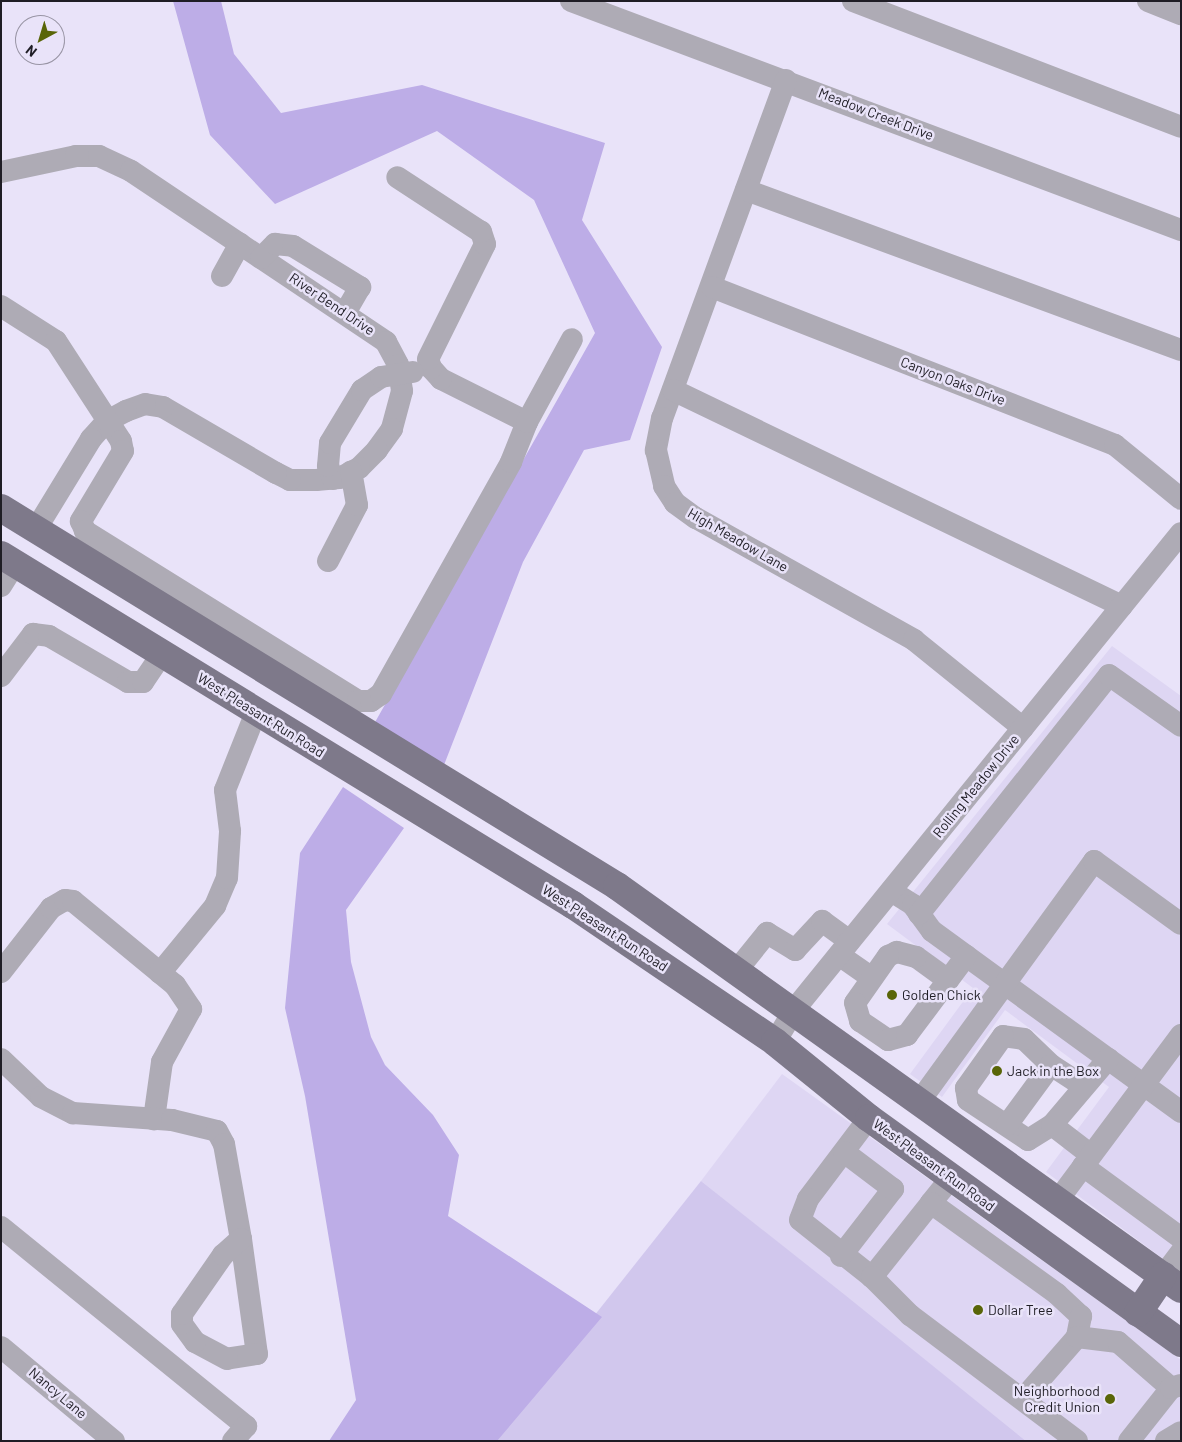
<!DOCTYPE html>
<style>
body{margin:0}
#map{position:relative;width:1182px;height:1442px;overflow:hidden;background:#e9e3f9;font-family:Barlow,sans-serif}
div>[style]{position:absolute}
.built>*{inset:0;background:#ded6f3}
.green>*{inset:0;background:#d1c7ed}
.forest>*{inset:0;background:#bdade7}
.minor>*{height:22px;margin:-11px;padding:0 11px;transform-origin:11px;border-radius:11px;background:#aeabb5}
.major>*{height:28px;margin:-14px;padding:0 14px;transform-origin:14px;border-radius:14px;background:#7e798a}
.dots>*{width:14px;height:14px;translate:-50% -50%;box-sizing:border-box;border:2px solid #e9e3f9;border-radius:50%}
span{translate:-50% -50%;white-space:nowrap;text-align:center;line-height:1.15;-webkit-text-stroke:5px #e9e3f9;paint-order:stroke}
.street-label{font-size:14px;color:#1f1d25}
.poi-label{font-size:14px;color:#1f1d25}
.left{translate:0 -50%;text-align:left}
.right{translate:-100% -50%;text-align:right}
.frame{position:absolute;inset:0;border:2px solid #1f1d25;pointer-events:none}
.north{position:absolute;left:15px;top:15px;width:50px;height:50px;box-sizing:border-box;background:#e9e3f9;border:1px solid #9894a4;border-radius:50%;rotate:219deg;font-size:14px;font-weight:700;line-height:20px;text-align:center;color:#1f1d25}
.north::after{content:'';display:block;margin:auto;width:18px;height:22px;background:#596508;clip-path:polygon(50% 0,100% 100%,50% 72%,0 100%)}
</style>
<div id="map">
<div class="built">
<div style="clip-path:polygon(1112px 646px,1181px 696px,1181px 1272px,1046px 1172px,1109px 1087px,1005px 1010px,942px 1097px,910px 1074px,973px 988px,887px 924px)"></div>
<div style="clip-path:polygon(782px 1074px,1181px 1360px,1181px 1441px,1026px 1441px,701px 1181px)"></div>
</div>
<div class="green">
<div style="clip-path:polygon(701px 1181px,845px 1295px,1026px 1441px,495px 1441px)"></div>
</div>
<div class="forest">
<div style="clip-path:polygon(173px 1px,221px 1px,234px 54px,281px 113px,422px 85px,605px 143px,582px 220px,662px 347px,630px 440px,584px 450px,523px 562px,444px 765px,374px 724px,595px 333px,534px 200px,437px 131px,275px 204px,210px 135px)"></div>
<div style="clip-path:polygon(343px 787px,404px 828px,346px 910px,351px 962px,371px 1037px,385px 1065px,433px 1115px,459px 1155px,448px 1216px,602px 1317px,497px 1441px,329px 1441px,356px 1400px,305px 1096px,285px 1008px,300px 853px)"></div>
</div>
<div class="minor">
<div style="left:571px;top:1px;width:652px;rotate:20.58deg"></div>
<div style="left:853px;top:1px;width:351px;rotate:21deg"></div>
<div style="left:1148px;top:1px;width:35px;rotate:22deg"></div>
<div style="left:786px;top:80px;width:360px;rotate:110.1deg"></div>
<div style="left:662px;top:418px;width:33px;rotate:101deg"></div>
<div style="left:656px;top:450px;width:37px;rotate:77deg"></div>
<div style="left:664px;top:486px;width:20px;rotate:57deg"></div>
<div style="left:675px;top:503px;width:26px;rotate:36deg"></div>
<div style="left:696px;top:518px;width:250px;rotate:29.2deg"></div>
<div style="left:914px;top:640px;width:140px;rotate:38.9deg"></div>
<div style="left:1px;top:172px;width:77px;rotate:-12deg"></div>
<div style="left:76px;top:156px;width:23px"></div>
<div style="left:99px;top:156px;width:35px;rotate:25deg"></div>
<div style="left:131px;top:171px;width:307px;rotate:33.8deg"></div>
<div style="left:386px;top:342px;width:26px;rotate:62deg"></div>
<div style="left:398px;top:365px;width:26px;rotate:81deg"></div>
<div style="left:402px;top:391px;width:39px;rotate:105deg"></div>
<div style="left:392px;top:429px;width:26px;rotate:126deg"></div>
<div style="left:377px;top:450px;width:25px;rotate:135deg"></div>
<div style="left:359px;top:468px;width:22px;rotate:153deg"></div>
<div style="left:339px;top:478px;width:23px;rotate:175deg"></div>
<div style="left:316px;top:480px;width:26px;rotate:180deg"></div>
<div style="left:290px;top:480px;width:16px;rotate:-153deg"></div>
<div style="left:276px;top:473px;width:131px;rotate:-149.7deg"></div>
<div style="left:163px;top:407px;width:18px;rotate:-171deg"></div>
<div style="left:145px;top:404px;width:20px;rotate:160deg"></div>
<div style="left:126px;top:411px;width:21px;rotate:152deg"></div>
<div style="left:107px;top:421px;width:24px;rotate:132deg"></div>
<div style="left:91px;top:439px;width:105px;rotate:121.4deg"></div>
<div style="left:746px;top:190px;width:463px;rotate:20.2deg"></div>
<div style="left:261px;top:258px;width:20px;rotate:-45deg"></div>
<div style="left:275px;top:244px;width:18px;rotate:6deg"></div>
<div style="left:293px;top:246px;width:79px;rotate:31.5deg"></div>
<div style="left:360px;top:287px;width:30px;rotate:120deg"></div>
<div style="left:222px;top:276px;width:37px;rotate:-61deg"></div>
<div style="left:712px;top:287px;width:433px;rotate:21.4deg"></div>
<div style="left:1115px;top:445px;width:85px;rotate:39.3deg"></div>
<div style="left:1px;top:306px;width:65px;rotate:32.5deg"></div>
<div style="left:56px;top:341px;width:119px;rotate:57deg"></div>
<div style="left:121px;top:441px;width:10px;rotate:79deg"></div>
<div style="left:123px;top:451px;width:82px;rotate:121deg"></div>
<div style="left:81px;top:521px;width:11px;rotate:68deg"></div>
<div style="left:85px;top:531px;width:322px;rotate:31.9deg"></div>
<div style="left:358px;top:701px;width:13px"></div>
<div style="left:371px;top:701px;width:12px;rotate:-35deg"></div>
<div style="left:381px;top:694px;width:266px;rotate:-60.7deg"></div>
<div style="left:511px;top:462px;width:43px;rotate:-68.2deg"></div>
<div style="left:527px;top:422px;width:96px;rotate:-153.4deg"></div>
<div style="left:441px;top:379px;width:15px;rotate:-132deg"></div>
<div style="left:431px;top:368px;width:9px;rotate:-108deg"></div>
<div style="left:428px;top:359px;width:128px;rotate:-63.6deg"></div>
<div style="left:485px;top:244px;width:13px;rotate:-108deg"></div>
<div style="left:481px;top:232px;width:100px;rotate:-146.8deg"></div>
<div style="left:673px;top:390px;width:498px;rotate:25.7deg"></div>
<div style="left:527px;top:422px;width:94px;rotate:-61.5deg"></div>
<div style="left:333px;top:479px;width:14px;rotate:-111deg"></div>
<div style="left:328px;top:466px;width:23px;rotate:-85deg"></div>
<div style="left:330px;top:443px;width:62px;rotate:-58.9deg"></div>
<div style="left:362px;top:390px;width:23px;rotate:-34deg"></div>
<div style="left:381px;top:377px;width:32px;rotate:-9deg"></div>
<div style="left:328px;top:561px;width:63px;rotate:-62.6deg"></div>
<div style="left:357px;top:505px;width:34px;rotate:-100deg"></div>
<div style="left:1px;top:586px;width:26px;rotate:-58deg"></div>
<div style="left:1px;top:676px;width:53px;rotate:-52.7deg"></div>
<div style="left:33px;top:634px;width:16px;rotate:7deg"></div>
<div style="left:49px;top:636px;width:91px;rotate:30.2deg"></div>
<div style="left:128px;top:682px;width:15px"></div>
<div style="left:143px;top:682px;width:34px;rotate:-56deg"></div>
<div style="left:891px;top:891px;width:26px;rotate:32deg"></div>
<div style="left:913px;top:905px;width:32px;rotate:54deg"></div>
<div style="left:932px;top:931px;width:308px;rotate:36deg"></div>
<div style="left:919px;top:914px;width:305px;rotate:-51.5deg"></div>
<div style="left:1109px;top:675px;width:88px;rotate:35.3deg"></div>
<div style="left:839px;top:955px;width:40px;rotate:34.9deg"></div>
<div style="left:737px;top:970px;width:48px;rotate:-51deg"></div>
<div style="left:767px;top:933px;width:33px;rotate:31deg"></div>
<div style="left:795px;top:950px;width:40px;rotate:-47deg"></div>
<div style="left:822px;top:921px;width:34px;rotate:36deg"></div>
<div style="left:1px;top:972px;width:81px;rotate:-52deg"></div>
<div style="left:51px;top:908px;width:16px;rotate:-30deg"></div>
<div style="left:65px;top:900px;width:8px;rotate:7deg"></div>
<div style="left:73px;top:901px;width:132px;rotate:39.5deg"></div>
<div style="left:175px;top:985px;width:29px;rotate:56deg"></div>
<div style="left:191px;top:1009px;width:60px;rotate:118.7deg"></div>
<div style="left:162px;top:1062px;width:58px;rotate:98deg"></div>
<div style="left:160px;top:973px;width:87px;rotate:-50.6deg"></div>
<div style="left:215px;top:906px;width:30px;rotate:-67deg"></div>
<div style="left:227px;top:878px;width:47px;rotate:-86.3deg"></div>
<div style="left:230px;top:831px;width:41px;rotate:-97deg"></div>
<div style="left:225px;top:790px;width:84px;rotate:-68.3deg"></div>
<div style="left:948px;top:980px;width:39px;rotate:-144deg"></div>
<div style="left:916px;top:957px;width:20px;rotate:-165deg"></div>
<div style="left:897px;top:952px;width:10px;rotate:156deg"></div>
<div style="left:888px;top:956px;width:57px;rotate:125.1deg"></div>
<div style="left:855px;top:1003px;width:19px;rotate:74deg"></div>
<div style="left:860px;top:1021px;width:34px;rotate:34deg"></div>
<div style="left:888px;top:1040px;width:20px;rotate:-15deg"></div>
<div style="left:907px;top:1035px;width:99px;rotate:-53.2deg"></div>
<div style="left:775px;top:1042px;width:37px;rotate:-59deg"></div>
<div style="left:794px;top:1010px;width:614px;rotate:-50.95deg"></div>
<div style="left:1px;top:1059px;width:55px;rotate:43.5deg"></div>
<div style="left:41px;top:1097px;width:36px;rotate:27deg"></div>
<div style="left:73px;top:1113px;width:99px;rotate:4deg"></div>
<div style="left:172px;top:1120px;width:46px;rotate:13.7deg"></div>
<div style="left:217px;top:1131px;width:15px;rotate:62deg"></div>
<div style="left:224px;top:1144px;width:97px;rotate:79.9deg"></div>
<div style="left:1051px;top:1065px;width:37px;rotate:-136deg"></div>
<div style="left:1024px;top:1039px;width:21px;rotate:-172deg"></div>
<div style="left:1003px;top:1036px;width:64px;rotate:125.4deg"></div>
<div style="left:966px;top:1088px;width:12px;rotate:81deg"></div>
<div style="left:968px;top:1100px;width:72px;rotate:33.7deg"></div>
<div style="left:1028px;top:1140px;width:28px;rotate:-32deg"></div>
<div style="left:919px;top:1102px;width:298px;rotate:-54deg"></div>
<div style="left:1094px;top:861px;width:107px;rotate:35.9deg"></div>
<div style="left:869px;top:1118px;width:101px;rotate:127deg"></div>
<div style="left:808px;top:1199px;width:22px;rotate:111deg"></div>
<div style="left:800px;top:1220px;width:92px;rotate:38.4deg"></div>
<div style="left:1007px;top:1125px;width:74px;rotate:-53.7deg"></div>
<div style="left:1051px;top:1065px;width:38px;rotate:33deg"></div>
<div style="left:1091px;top:1155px;width:49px;rotate:-142.4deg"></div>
<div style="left:1052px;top:1125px;width:87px;rotate:-49.7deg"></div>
<div style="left:1083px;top:1166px;width:122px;rotate:36.3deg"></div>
<div style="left:951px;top:1178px;width:32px;rotate:129deg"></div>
<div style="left:931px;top:1203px;width:155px;rotate:35.8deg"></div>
<div style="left:1057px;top:1294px;width:33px;rotate:43deg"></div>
<div style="left:1081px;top:1316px;width:21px;rotate:101deg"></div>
<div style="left:1058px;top:1200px;width:206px;rotate:-53.3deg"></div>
<div style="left:931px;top:1203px;width:95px;rotate:128.6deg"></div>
<div style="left:872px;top:1277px;width:54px;rotate:45deg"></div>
<div style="left:910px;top:1315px;width:209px;rotate:37deg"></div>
<div style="left:1px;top:1227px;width:316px;rotate:39.1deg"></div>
<div style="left:246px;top:1426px;width:20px;rotate:131deg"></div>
<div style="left:241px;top:1239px;width:116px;rotate:82.1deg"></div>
<div style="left:257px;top:1354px;width:30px;rotate:171deg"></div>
<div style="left:227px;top:1359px;width:36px;rotate:-152deg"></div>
<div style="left:195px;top:1342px;width:22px;rotate:-126deg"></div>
<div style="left:182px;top:1324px;width:10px;rotate:-90deg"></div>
<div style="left:182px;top:1314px;width:72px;rotate:-55.2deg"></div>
<div style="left:223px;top:1255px;width:24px;rotate:-42deg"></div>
<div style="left:841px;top:1256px;width:85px;rotate:-52.2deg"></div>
<div style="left:893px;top:1189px;width:61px;rotate:-142.9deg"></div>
<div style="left:1163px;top:1276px;width:30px;rotate:-53deg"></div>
<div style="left:1px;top:1347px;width:147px;rotate:39.8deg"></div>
<div style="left:1023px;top:1399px;width:82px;rotate:-48.9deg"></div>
<div style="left:1077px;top:1337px;width:41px;rotate:7deg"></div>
<div style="left:1118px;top:1342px;width:70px;rotate:41deg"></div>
<div style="left:1129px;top:1441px;width:68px;rotate:-51.6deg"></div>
<div style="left:1171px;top:1388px;width:10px;rotate:-17deg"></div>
<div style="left:1166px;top:1441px;width:17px;rotate:-31deg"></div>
</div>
<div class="major">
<div style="left:1px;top:508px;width:723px;rotate:31.53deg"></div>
<div style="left:617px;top:886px;width:693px;rotate:35.55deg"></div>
<div style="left:1px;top:555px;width:671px;rotate:31.46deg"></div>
<div style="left:573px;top:905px;width:244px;rotate:34.1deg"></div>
<div style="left:775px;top:1042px;width:121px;rotate:39deg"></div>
<div style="left:869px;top:1118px;width:385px;rotate:35.8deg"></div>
<div style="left:1138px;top:1313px;width:45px;rotate:-56deg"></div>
</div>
<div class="dots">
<div style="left:892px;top:995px;background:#596508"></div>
<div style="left:997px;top:1071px;background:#596508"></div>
<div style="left:978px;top:1310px;background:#596508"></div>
<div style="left:1110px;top:1399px;background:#596508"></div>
</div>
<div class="street-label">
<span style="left:876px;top:114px;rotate:21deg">Meadow Creek Drive</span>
<span style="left:332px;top:304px;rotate:34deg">River Bend Drive</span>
<span style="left:953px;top:381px;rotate:21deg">Canyon Oaks Drive</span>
<span style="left:738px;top:540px;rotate:30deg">High Meadow Lane</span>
<span style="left:261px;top:715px;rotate:32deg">West Pleasant Run Road</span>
<span style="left:976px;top:786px;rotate:-51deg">Rolling Meadow Drive</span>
<span style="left:605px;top:928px;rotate:33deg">West Pleasant Run Road</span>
<span style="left:934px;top:1165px;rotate:36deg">West Pleasant Run Road</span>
<span style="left:58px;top:1393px;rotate:40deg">Nancy Lane</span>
</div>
<div class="poi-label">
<span class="left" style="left:902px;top:995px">Golden Chick</span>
<span class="left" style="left:1007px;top:1071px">Jack in the Box</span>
<span class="left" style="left:988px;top:1310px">Dollar Tree</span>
<span class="right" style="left:1100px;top:1399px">Neighborhood<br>Credit Union</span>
</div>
<div class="frame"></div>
<div class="north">N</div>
</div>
